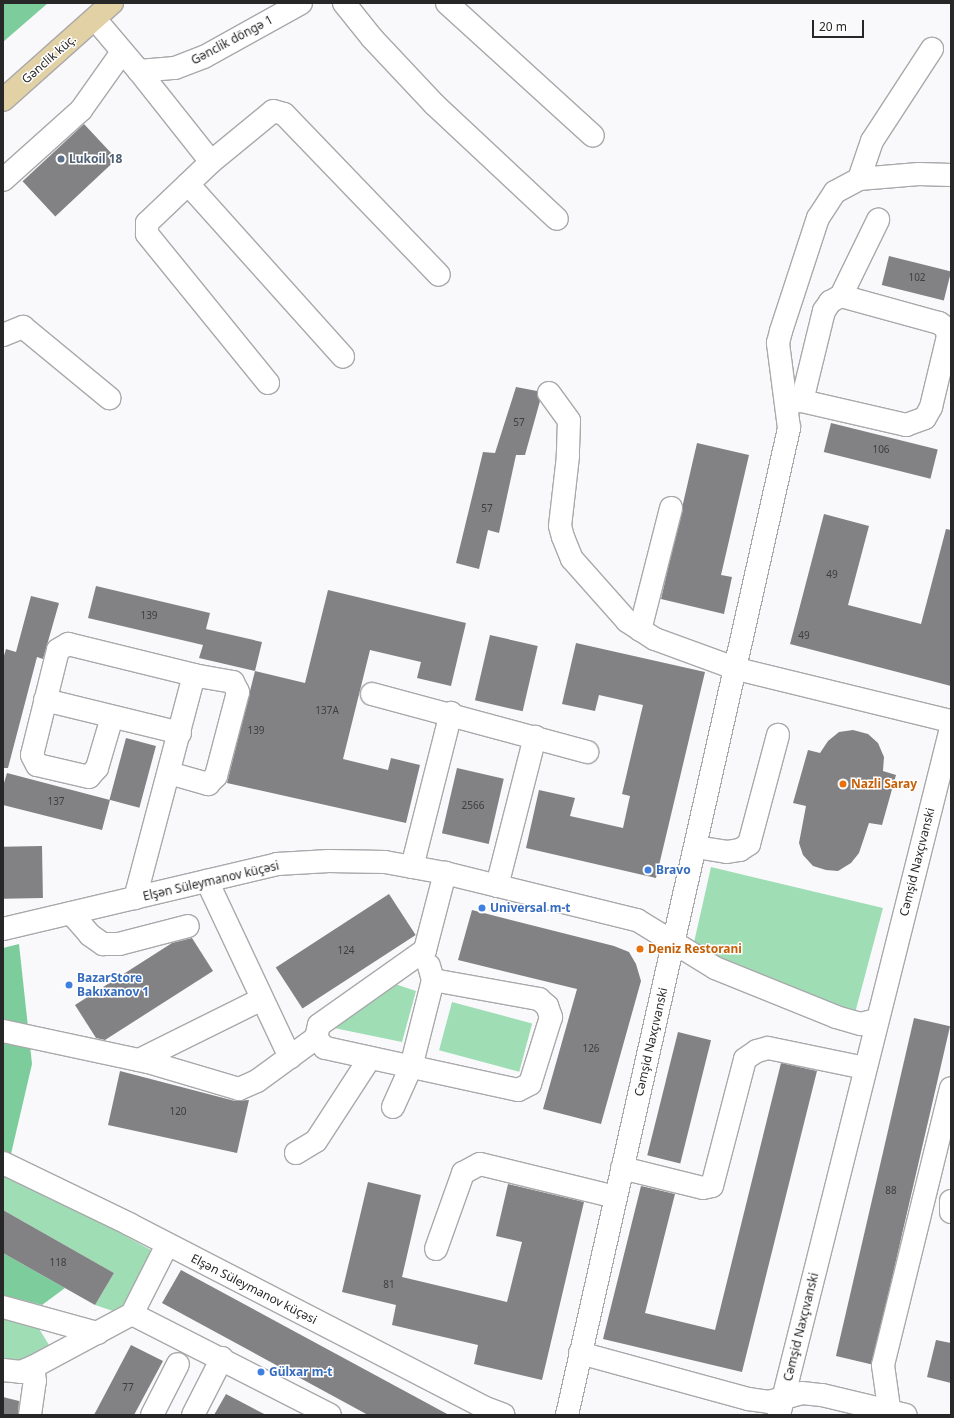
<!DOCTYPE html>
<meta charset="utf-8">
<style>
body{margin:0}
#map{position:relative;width:954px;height:1418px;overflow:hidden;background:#f9f9fc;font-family:"Noto Sans",sans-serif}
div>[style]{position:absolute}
.green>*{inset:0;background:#9fddb5;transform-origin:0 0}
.forest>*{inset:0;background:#7dcd9c}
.building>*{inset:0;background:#828284;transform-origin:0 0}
.roads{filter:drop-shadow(1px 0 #a9a9ab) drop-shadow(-1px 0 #a9a9ab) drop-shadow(0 1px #a9a9ab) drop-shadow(0 -1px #a9a9ab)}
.minor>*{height:22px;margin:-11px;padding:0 11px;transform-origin:11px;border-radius:11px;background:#fff}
.major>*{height:22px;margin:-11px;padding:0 11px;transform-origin:11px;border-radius:11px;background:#e2d1a4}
.dots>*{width:11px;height:11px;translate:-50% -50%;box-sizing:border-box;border:2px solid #fff;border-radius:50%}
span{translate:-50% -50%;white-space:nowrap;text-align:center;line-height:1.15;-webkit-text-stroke:3px #fff;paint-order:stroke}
.number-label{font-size:10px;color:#3e3e3f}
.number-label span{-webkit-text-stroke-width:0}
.street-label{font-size:12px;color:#272728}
.service-label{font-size:12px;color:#4e5e75;font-weight:700}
.left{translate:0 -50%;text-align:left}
.food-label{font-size:12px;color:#c56008;font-weight:700}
.shop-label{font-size:12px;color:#366cbe;font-weight:700}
.frame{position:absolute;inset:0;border:4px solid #272728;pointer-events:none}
.scale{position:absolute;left:812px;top:20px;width:52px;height:18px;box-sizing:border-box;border:2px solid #272728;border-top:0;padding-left:5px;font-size:12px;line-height:14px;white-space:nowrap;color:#272728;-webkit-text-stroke:3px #fff;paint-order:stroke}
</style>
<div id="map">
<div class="green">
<div style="clip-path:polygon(711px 867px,883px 908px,855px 1013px,693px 947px)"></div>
<div style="clip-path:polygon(392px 983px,416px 991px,402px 1042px,334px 1028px)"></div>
<div style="left:452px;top:1002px;width:83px;height:50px;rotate:15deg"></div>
<div style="clip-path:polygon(3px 1173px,18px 1177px,151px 1250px,144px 1275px,122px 1314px,95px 1305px,114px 1273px,3px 1210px)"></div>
<div style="clip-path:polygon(3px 1312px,32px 1317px,52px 1350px,11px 1362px,3px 1360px)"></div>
</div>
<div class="forest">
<div style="clip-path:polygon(3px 3px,48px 3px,3px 42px)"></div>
<div style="clip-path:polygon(19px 944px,32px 1064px,11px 1154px,3px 1152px,3px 948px)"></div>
<div style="clip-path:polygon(3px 1253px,65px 1288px,42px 1305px,3px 1295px)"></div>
</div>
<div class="building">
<div style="left:84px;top:124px;width:48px;height:84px;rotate:47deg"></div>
<div style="left:889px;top:256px;width:64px;height:30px;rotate:14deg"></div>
<div style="clip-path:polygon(516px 387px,537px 391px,540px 401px,525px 455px,516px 455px,499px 533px,488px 530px,479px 569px,456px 563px,483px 452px,495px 453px)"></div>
<div style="left:831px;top:423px;width:110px;height:30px;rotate:14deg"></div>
<div style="clip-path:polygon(697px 443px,749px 455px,721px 575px,732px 577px,724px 614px,661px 599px)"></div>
<div style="clip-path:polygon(824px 514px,869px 526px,848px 605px,921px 624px,946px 529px,951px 530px,951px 686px,790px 644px)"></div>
<div style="clip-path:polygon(96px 586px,210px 613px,206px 629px,262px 642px,255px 671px,199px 658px,203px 645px,88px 618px)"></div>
<div style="clip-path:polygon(328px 590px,466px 623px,451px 686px,417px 678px,421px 662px,370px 650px,343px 759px,388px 770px,391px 758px,420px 765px,406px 823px,227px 783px,255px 671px,305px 683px)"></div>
<div style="clip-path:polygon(31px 596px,59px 603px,43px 659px,37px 657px,8px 768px,3px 768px,3px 659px,6px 649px,16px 652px)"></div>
<div style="left:490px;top:635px;width:49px;height:67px;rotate:13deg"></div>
<div style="clip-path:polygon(576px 643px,705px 672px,656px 878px,526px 848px,539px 790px,575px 798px,570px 816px,623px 828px,630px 796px,622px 794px,643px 705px,599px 695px,595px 711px,562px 704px)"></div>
<div style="clip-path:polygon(853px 730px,868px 734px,878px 743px,884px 757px,883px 771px,896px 775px,882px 825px,869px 823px,859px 853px,851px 863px,838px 871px,826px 870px,813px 866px,803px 855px,799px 843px,806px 806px,793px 803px,808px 750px,820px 753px,828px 741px,839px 732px)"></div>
<div style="left:126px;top:738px;width:31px;height:64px;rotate:15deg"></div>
<div style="left:457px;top:768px;width:48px;height:67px;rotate:13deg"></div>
<div style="clip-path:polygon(7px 773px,110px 800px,102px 830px,3px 805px,3px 786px)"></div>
<div style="left:42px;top:846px;width:52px;height:39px;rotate:89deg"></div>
<div style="left:389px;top:894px;width:49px;height:135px;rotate:57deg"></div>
<div style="clip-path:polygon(472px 910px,614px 946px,629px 952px,636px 964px,641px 981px,601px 1124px,543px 1109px,577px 989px,458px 960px)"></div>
<div style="clip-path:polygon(192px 938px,213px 971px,105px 1040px,96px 1038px,75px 1005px,172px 943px)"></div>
<div style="left:914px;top:1018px;width:37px;height:347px;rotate:13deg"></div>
<div style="left:678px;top:1032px;width:34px;height:127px;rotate:14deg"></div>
<div style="clip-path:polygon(781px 1063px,817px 1071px,742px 1372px,603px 1339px,641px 1186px,675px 1194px,645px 1313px,715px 1330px)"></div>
<div style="clip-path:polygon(120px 1071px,235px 1101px,249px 1100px,237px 1153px,108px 1125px)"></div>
<div style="clip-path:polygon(368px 1182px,421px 1195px,402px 1277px,507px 1302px,522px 1242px,496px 1236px,508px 1184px,584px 1202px,542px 1380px,474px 1364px,478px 1345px,392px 1325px,396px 1305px,342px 1292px)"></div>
<div style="clip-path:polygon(3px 1210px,114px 1273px,95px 1305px,3px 1253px)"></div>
<div style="clip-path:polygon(181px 1270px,449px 1415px,368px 1415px,162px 1303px)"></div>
<div style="clip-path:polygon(936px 1340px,951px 1343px,951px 1383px,927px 1377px)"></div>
<div style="clip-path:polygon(131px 1345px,163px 1361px,134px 1415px,94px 1415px)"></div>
<div style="clip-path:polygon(226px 1394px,266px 1415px,214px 1415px)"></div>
<div style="clip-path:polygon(3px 1397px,19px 1401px,18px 1415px,3px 1415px)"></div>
</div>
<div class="roads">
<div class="minor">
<div style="left:344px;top:3px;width:45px;rotate:51.3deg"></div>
<div style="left:372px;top:38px;width:91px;rotate:46.8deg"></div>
<div style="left:434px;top:104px;width:168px;rotate:43.1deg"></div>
<div style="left:447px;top:3px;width:197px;rotate:42.3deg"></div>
<div style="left:95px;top:19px;width:68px;rotate:49.8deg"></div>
<div style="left:139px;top:71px;width:36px;rotate:-5deg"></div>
<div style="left:175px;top:68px;width:31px;rotate:-21deg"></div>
<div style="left:204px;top:57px;width:111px;rotate:-29.1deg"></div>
<div style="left:139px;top:71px;width:116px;rotate:51.6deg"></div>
<div style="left:859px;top:179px;width:40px;rotate:-71.1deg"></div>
<div style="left:872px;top:141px;width:110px;rotate:-56.9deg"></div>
<div style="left:3px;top:180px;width:105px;rotate:-41.9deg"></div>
<div style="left:81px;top:110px;width:71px;rotate:-54.7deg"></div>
<div style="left:188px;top:184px;width:232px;rotate:48.1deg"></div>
<div style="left:3px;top:335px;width:22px;rotate:-22deg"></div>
<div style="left:23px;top:327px;width:112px;rotate:39.5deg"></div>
<div style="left:268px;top:383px;width:192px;rotate:-129.1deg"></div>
<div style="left:147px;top:234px;width:11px;rotate:-90deg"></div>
<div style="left:147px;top:223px;width:88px;rotate:-43.6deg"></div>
<div style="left:211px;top:162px;width:80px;rotate:-39.4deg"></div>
<div style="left:273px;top:111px;width:11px;rotate:15deg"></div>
<div style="left:284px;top:114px;width:223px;rotate:46.1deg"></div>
<div style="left:549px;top:393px;width:34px;rotate:54deg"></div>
<div style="left:569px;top:421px;width:35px;rotate:92deg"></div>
<div style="left:568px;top:456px;width:70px;rotate:96.5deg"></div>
<div style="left:560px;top:526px;width:11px;rotate:75deg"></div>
<div style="left:563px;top:537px;width:24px;rotate:68deg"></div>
<div style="left:572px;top:559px;width:83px;rotate:48.4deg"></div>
<div style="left:627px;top:621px;width:33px;rotate:33deg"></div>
<div style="left:655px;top:639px;width:87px;rotate:20.1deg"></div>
<div style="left:737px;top:669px;width:220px;rotate:13.7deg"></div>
<div style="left:802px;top:401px;width:93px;rotate:-76.3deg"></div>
<div style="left:824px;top:311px;width:11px;rotate:-56deg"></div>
<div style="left:830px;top:302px;width:13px;rotate:-29deg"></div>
<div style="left:841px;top:296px;width:85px;rotate:-64deg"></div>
<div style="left:787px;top:402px;width:15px;rotate:-4deg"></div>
<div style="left:802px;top:401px;width:107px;rotate:13deg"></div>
<div style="left:906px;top:425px;width:20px;rotate:-20deg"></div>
<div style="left:925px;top:418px;width:13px;rotate:-61deg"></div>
<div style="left:931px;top:407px;width:73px;rotate:-76.5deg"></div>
<div style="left:948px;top:336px;width:8px;rotate:-104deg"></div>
<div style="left:946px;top:328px;width:9px;rotate:-144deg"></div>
<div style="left:939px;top:323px;width:102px;rotate:-164.6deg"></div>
<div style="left:640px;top:630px;width:126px;rotate:-75.7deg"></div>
<div style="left:372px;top:694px;width:223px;rotate:15.1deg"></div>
<div style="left:45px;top:700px;width:139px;rotate:13.7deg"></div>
<div style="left:112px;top:717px;width:53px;rotate:106.4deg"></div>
<div style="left:97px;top:768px;width:12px;rotate:132deg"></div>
<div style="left:89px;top:777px;width:53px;rotate:-167deg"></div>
<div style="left:37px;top:765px;width:11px;rotate:-117deg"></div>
<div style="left:32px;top:755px;width:108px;rotate:-76.1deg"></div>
<div style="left:58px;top:650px;width:12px;rotate:-31deg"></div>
<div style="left:68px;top:644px;width:130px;rotate:13.8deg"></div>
<div style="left:194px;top:675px;width:231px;rotate:104.8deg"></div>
<div style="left:169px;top:773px;width:41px;rotate:15.8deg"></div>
<div style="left:208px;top:784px;width:11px;rotate:-45deg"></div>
<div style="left:216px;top:776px;width:87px;rotate:-75.3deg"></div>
<div style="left:238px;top:692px;width:11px;rotate:-117deg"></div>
<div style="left:233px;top:682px;width:40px;rotate:-170deg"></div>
<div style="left:696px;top:847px;width:31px;rotate:9deg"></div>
<div style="left:727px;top:852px;width:13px;rotate:-9deg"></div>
<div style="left:740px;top:850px;width:11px;rotate:-34deg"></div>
<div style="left:749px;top:844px;width:113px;rotate:-75.1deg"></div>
<div style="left:412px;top:867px;width:159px;rotate:-75.8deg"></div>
<div style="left:207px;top:881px;width:195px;rotate:64.8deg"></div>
<div style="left:497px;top:886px;width:154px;rotate:-75.7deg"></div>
<div style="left:71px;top:913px;width:29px;rotate:49deg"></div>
<div style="left:90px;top:935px;width:16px;rotate:35deg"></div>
<div style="left:103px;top:944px;width:16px"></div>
<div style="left:119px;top:944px;width:71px;rotate:-14.6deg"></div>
<div style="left:3px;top:929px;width:282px;rotate:-13.3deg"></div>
<div style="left:277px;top:864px;width:52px;rotate:-3.3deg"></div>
<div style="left:329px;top:861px;width:56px;rotate:1deg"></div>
<div style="left:385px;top:862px;width:61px;rotate:10.4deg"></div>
<div style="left:445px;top:873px;width:198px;rotate:13.8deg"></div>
<div style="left:637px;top:920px;width:92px;rotate:31.6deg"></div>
<div style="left:715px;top:968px;width:131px;rotate:22deg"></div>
<div style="left:836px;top:1017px;width:26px;rotate:16deg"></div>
<div style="left:861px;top:1024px;width:16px;rotate:-15deg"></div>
<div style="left:433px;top:980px;width:108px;rotate:10.2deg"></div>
<div style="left:539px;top:999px;width:11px;rotate:41deg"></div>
<div style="left:547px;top:1006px;width:12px;rotate:70deg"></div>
<div style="left:551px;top:1017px;width:70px;rotate:107.4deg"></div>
<div style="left:530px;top:1084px;width:13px;rotate:153deg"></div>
<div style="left:518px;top:1090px;width:198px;rotate:-167.7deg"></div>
<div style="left:325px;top:1048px;width:13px;rotate:-132deg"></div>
<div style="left:316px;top:1038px;width:13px;rotate:-77deg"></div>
<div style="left:319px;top:1025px;width:130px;rotate:-35.3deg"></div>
<div style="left:425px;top:950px;width:80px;rotate:-75.4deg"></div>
<div style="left:3px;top:1031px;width:148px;rotate:12.1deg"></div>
<div style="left:148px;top:1062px;width:95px;rotate:16.5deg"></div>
<div style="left:239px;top:1089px;width:20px;rotate:-24deg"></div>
<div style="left:257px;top:1081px;width:73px;rotate:-36.1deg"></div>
<div style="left:139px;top:1060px;width:137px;rotate:-26.4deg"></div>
<div style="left:393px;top:1107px;width:44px;rotate:-65.8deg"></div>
<div style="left:411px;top:1067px;width:90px;rotate:-75.8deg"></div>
<div style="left:433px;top:980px;width:15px;rotate:-106deg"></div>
<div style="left:296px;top:1153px;width:23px;rotate:-31deg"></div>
<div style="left:316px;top:1141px;width:99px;rotate:-57deg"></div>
<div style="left:3px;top:1163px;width:140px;rotate:25.8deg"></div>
<div style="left:129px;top:1224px;width:399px;rotate:27.3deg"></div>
<div style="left:483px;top:1407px;width:22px;rotate:21deg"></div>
<div style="left:622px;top:1168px;width:83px;rotate:13.9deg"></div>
<div style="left:703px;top:1188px;width:9px;rotate:-13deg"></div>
<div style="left:712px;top:1186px;width:131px;rotate:-75.4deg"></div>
<div style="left:745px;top:1059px;width:14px;rotate:-34deg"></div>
<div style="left:757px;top:1051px;width:11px;rotate:-15deg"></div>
<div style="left:768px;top:1048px;width:99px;rotate:11.7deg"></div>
<div style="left:951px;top:1201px;width:11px;rotate:90deg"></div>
<div style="left:436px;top:1249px;width:81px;rotate:-70.4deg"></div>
<div style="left:463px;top:1173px;width:19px;rotate:-28deg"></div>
<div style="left:480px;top:1164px;width:139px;rotate:13.7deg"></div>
<div style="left:3px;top:1307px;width:98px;rotate:15.5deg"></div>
<div style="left:132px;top:1314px;width:222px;rotate:27deg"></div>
<div style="left:580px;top:1353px;width:174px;rotate:15.3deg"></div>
<div style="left:748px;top:1399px;width:21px;rotate:8deg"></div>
<div style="left:769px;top:1402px;width:34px;rotate:-15deg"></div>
<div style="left:802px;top:1393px;width:20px;rotate:6deg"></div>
<div style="left:822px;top:1395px;width:86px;rotate:13.4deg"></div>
<div style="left:3px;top:1370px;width:18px;rotate:6deg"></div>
<div style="left:21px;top:1372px;width:13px;rotate:-23deg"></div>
<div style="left:33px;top:1367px;width:112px;rotate:-28.2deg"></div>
<div style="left:132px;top:1314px;width:77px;rotate:-63.1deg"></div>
<div style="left:30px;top:1415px;width:34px;rotate:-82deg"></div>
<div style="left:35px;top:1381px;width:14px;rotate:-98deg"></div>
<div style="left:152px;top:1415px;width:57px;rotate:-63deg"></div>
<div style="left:193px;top:1415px;width:64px;rotate:-63deg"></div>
<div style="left:567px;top:1415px;width:1012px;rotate:-77.32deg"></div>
<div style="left:789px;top:428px;width:86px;rotate:-97.4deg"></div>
<div style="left:778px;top:343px;width:12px;rotate:-76deg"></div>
<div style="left:781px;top:331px;width:119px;rotate:-71.9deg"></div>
<div style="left:818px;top:218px;width:31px;rotate:-57deg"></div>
<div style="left:835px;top:192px;width:27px;rotate:-28deg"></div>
<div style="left:859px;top:179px;width:60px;rotate:-4.8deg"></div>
<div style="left:919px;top:174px;width:32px;rotate:2deg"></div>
<div style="left:779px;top:1415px;width:708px;rotate:-75.94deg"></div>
<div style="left:890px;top:1415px;width:50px;rotate:-98deg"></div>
<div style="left:883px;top:1365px;width:285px;rotate:-76.2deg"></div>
</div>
<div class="major">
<div style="left:3px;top:100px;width:146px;rotate:-41.7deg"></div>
</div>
</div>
<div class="dots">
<div style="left:61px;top:159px;background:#5c6f8a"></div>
<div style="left:843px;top:784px;background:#e8710a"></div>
<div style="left:648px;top:870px;background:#3f7fe0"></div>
<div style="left:482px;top:908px;background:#3f7fe0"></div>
<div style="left:640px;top:949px;background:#e8710a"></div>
<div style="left:69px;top:985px;background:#3f7fe0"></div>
<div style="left:261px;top:1372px;background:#3f7fe0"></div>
</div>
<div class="number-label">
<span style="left:917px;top:278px">102</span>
<span style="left:519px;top:423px">57</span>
<span style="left:881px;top:450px">106</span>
<span style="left:487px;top:509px">57</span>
<span style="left:832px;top:575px">49</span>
<span style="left:149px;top:616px">139</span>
<span style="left:804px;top:636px">49</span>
<span style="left:327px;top:711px">137A</span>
<span style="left:256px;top:731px">139</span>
<span style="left:56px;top:802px">137</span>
<span style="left:473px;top:806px">2566</span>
<span style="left:346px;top:951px">124</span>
<span style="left:591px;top:1049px">126</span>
<span style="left:178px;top:1112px">120</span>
<span style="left:891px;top:1191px">88</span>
<span style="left:58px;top:1263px">118</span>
<span style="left:389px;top:1285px">81</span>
<span style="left:128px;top:1388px">77</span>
</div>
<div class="street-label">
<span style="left:232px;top:40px;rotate:-28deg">Gənclik döngə 1</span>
<span style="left:49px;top:59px;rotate:-41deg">Gənclik küç.</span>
<span style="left:917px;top:862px;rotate:-76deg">Cəmşid Naxçıvanski</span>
<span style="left:211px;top:881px;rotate:-13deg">Elşən Süleymanov küçəsi</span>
<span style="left:651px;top:1042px;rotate:-77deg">Cəmşid Naxçıvanski</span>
<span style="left:254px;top:1289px;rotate:27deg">Elşən Süleymanov küçəsi</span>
<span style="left:801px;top:1327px;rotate:-76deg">Cəmşid Naxçıvanski</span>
</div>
<div class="service-label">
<span class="left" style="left:69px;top:159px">Lukoil 18</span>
</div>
<div class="food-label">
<span class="left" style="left:851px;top:784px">Nazli Saray</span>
<span class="left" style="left:648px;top:949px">Deniz Restorani</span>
</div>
<div class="shop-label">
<span class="left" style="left:656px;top:870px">Bravo</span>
<span class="left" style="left:490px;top:908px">Universal m-t</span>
<span class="left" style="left:77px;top:985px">BazarStore<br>Bakıxanov 1</span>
<span class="left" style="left:269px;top:1372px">Gülxar m-t</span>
</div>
<div class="frame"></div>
<div class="scale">20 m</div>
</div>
